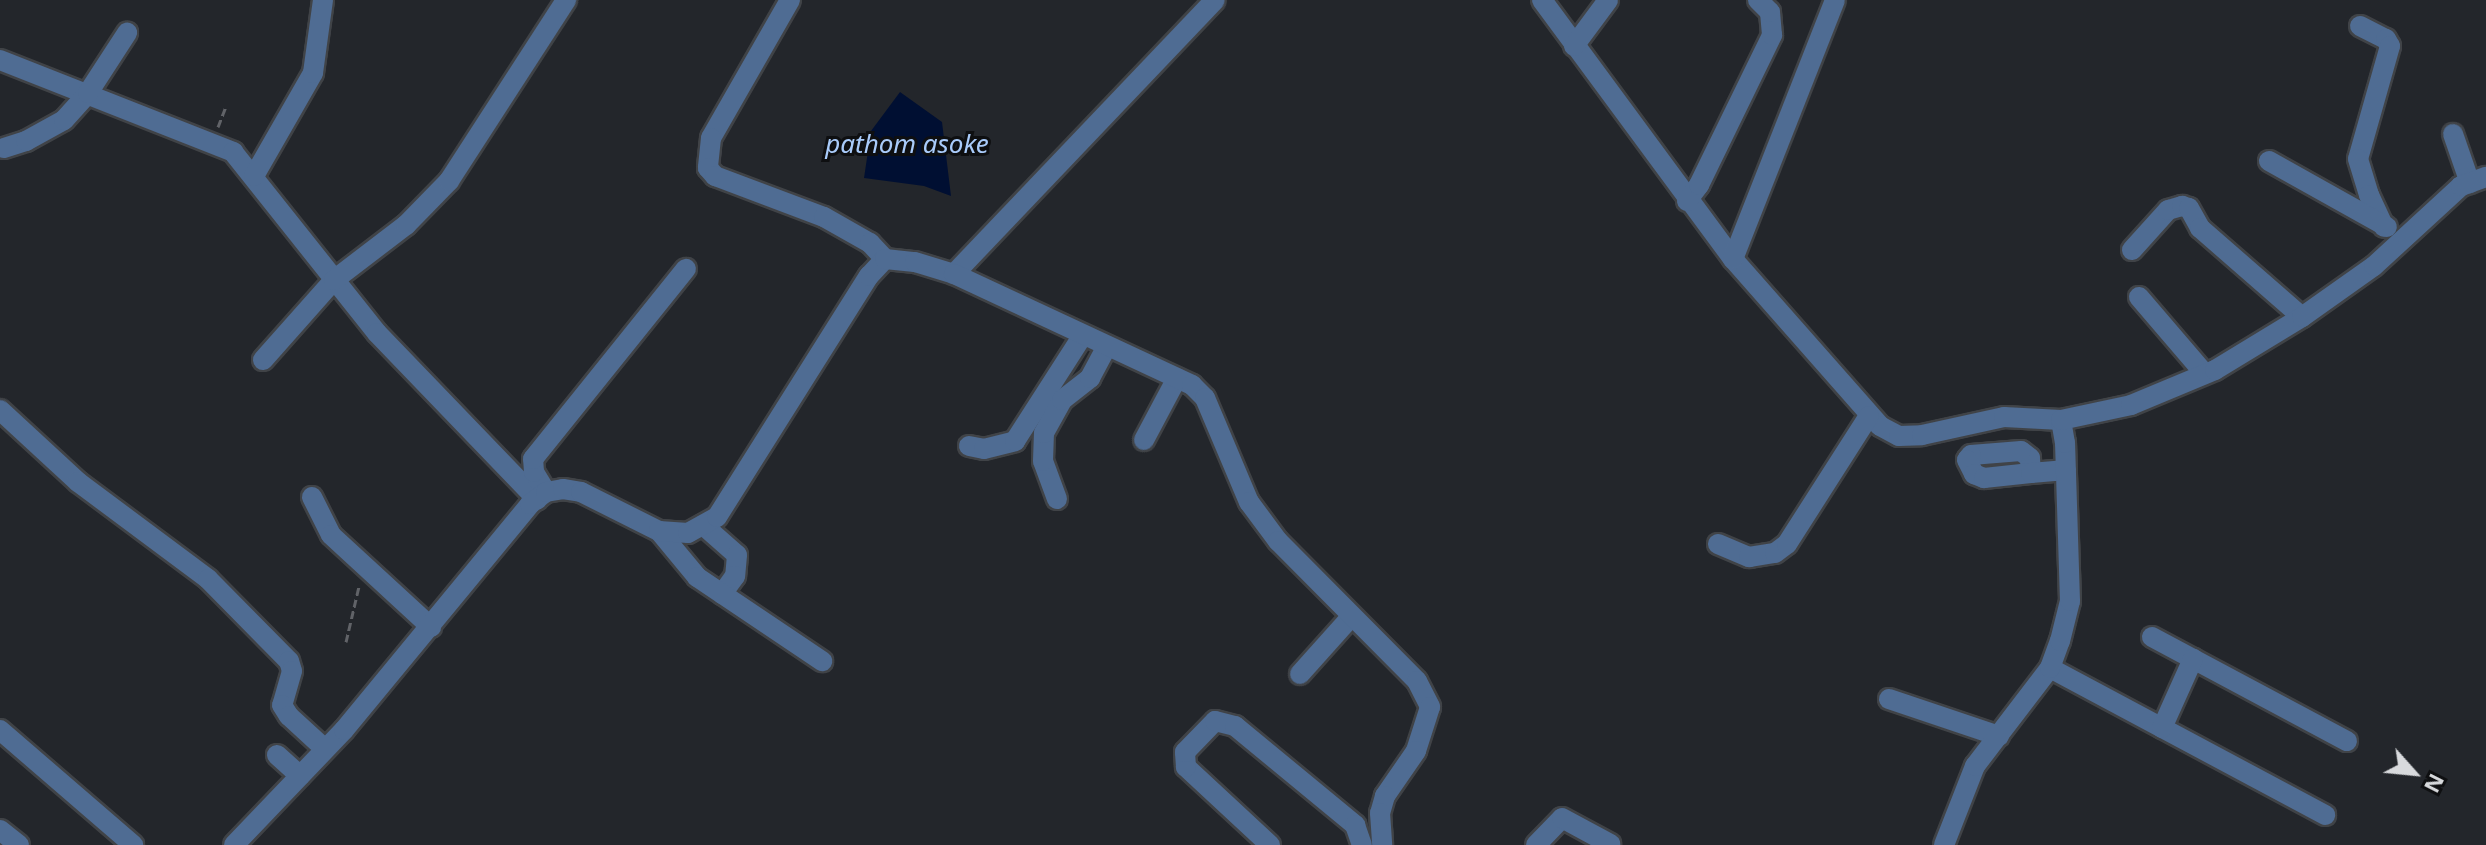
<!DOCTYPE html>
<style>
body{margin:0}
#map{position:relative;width:2486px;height:845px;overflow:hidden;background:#23262b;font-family:"Noto Sans",sans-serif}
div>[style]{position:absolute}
.water>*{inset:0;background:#000f32}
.path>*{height:3px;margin-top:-1.5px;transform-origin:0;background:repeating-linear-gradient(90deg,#616368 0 8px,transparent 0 12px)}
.roads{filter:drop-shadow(2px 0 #404347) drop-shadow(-2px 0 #404347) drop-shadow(0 2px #404347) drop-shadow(0 -2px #404347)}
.minor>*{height:20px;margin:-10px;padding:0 10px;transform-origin:10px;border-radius:10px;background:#4f6c93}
span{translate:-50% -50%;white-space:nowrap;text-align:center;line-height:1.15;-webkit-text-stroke:6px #0e0f11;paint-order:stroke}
.water-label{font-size:26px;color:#a9cbfa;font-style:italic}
.north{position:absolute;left:2374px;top:733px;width:80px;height:80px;-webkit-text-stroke:6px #0e0f11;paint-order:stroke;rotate:117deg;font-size:22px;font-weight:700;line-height:32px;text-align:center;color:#d8dadd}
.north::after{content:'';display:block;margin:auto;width:28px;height:36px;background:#d8dadd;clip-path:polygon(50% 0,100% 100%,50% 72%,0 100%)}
</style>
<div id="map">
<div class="water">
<div style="clip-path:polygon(900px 92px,942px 122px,951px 196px,924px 186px,864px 178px,871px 131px)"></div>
</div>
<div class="path">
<div style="left:218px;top:127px;width:22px;rotate:-69deg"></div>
<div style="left:346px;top:642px;width:57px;rotate:-76.9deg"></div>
</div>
<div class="roads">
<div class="minor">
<div style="left:790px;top:0;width:159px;rotate:119.8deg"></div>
<div style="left:711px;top:138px;width:30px;rotate:96deg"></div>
<div style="left:708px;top:168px;width:11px;rotate:49deg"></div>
<div style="left:715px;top:176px;width:116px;rotate:20.6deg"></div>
<div style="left:824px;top:217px;width:53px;rotate:29.5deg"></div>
<div style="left:870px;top:243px;width:22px;rotate:47deg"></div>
<div style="left:1542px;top:0;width:322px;rotate:53.6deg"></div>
<div style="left:1733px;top:259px;width:222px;rotate:48.6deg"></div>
<div style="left:1880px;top:426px;width:21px;rotate:28deg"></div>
<div style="left:1899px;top:436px;width:23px;rotate:-2deg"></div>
<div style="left:1922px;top:435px;width:84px;rotate:-12.4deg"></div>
<div style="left:2004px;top:417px;width:57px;rotate:3deg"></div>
<div style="left:2360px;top:26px;width:29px;rotate:27deg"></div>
<div style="left:2386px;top:39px;width:8px;rotate:60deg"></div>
<div style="left:2390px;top:46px;width:117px;rotate:105.8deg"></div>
<div style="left:2358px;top:159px;width:38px;rotate:73deg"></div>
<div style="left:2369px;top:195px;width:35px;rotate:65deg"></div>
<div style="left:1574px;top:46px;width:57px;rotate:-53.5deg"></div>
<div style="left:0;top:60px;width:251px;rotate:21.5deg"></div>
<div style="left:233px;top:152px;width:231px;rotate:51.5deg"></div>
<div style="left:377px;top:333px;width:231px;rotate:46.1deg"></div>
<div style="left:2453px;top:134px;width:52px;rotate:70.9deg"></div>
<div style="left:4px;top:148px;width:23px;rotate:-18deg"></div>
<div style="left:26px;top:141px;width:43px;rotate:-28.9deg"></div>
<div style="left:64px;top:120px;width:36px;rotate:-48deg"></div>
<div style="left:88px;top:93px;width:72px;rotate:-57deg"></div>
<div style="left:2269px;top:161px;width:135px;rotate:29.2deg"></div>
<div style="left:254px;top:176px;width:119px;rotate:-60.2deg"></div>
<div style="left:313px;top:73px;width:74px;rotate:-82.2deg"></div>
<div style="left:1687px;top:201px;width:20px;rotate:-53deg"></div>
<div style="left:1699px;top:185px;width:167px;rotate:-64deg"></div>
<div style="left:1772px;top:35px;width:23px;rotate:-95deg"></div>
<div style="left:1770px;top:12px;width:17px;rotate:-135deg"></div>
<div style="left:2132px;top:250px;width:54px;rotate:-48deg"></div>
<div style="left:2168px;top:210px;width:15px;rotate:-16deg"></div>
<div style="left:2182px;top:206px;width:7px;rotate:16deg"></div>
<div style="left:2189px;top:208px;width:23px;rotate:61deg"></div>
<div style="left:2200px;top:228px;width:135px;rotate:41.1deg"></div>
<div style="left:1733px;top:259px;width:278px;rotate:-68.5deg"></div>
<div style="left:954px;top:274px;width:378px;rotate:-46.4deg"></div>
<div style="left:2139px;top:297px;width:101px;rotate:49.4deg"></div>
<div style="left:263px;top:360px;width:107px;rotate:-48.4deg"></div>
<div style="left:334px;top:280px;width:91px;rotate:-37.4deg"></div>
<div style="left:406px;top:225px;width:62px;rotate:-45.7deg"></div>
<div style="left:449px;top:181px;width:216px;rotate:-57.1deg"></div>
<div style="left:0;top:410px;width:106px;rotate:42.7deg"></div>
<div style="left:78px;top:482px;width:162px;rotate:36.7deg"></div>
<div style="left:208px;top:579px;width:115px;rotate:45.4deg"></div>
<div style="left:289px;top:661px;width:10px;rotate:73deg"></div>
<div style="left:292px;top:671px;width:35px;rotate:106deg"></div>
<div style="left:282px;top:705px;width:13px;rotate:58deg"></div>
<div style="left:289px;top:716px;width:49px;rotate:42.5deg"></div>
<div style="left:1144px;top:440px;width:70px;rotate:-62deg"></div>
<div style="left:969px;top:446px;width:15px;rotate:11deg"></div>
<div style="left:984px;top:449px;width:32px;rotate:-14deg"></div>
<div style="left:1015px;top:441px;width:126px;rotate:-57.3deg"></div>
<div style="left:2031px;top:473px;width:15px;rotate:-94deg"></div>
<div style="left:2030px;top:458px;width:11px;rotate:-142deg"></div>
<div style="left:2021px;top:451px;width:50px;rotate:175.4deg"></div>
<div style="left:1971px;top:455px;width:6px;rotate:129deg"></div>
<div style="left:1967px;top:460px;width:16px;rotate:63deg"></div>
<div style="left:1974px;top:474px;width:11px;rotate:22deg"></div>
<div style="left:1984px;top:478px;width:47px;rotate:-6.1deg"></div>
<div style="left:2031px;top:473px;width:35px;rotate:-5deg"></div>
<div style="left:546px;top:492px;width:23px;rotate:-121deg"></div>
<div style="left:534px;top:472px;width:13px;rotate:-94deg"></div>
<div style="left:533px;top:459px;width:244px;rotate:-51.2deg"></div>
<div style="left:312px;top:497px;width:42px;rotate:63.4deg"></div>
<div style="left:331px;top:535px;width:136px;rotate:42.6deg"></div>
<div style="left:1057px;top:499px;width:40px;rotate:-110.2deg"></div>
<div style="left:1043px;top:461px;width:28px;rotate:-88deg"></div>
<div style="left:1044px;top:433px;width:38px;rotate:-61deg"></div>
<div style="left:1062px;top:400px;width:36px;rotate:-38deg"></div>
<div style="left:1090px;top:378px;width:36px;rotate:-62deg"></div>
<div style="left:703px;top:525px;width:45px;rotate:41.4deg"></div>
<div style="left:737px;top:555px;width:21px;rotate:95deg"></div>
<div style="left:735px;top:576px;width:22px;rotate:126deg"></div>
<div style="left:659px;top:531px;width:60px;rotate:50.4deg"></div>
<div style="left:697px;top:577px;width:151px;rotate:33.9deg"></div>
<div style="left:1718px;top:544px;width:34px;rotate:23deg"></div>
<div style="left:1749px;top:557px;width:26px;rotate:-9deg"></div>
<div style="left:1775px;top:553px;width:15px;rotate:-37deg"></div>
<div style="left:1787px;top:544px;width:152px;rotate:-57.4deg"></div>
<div style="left:2152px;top:637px;width:221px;rotate:28.1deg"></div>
<div style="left:2050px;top:668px;width:312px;rotate:28.1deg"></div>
<div style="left:1300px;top:674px;width:76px;rotate:-48.2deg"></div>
<div style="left:1889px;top:699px;width:116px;rotate:18.6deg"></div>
<div style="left:2162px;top:728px;width:76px;rotate:-65.8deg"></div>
<div style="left:0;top:730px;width:176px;rotate:40.8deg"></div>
<div style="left:277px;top:755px;width:31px;rotate:42deg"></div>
<div style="left:0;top:830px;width:24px;rotate:38deg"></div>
<div style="left:234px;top:845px;width:159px;rotate:-46.3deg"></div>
<div style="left:344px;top:730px;width:293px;rotate:-50.5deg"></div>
<div style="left:530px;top:504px;width:20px;rotate:-37deg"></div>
<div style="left:546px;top:492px;width:17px;rotate:-10deg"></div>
<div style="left:563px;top:489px;width:18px;rotate:9deg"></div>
<div style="left:581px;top:492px;width:87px;rotate:26.6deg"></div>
<div style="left:659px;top:531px;width:29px;rotate:4deg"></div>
<div style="left:688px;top:533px;width:33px;rotate:-29deg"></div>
<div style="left:717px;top:517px;width:285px;rotate:-57.8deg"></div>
<div style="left:869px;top:276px;width:23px;rotate:-47deg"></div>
<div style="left:885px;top:259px;width:30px;rotate:6deg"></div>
<div style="left:915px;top:262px;width:41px;rotate:17.1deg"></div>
<div style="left:954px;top:274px;width:263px;rotate:25deg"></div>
<div style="left:1192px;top:385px;width:18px;rotate:45deg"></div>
<div style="left:1205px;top:398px;width:113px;rotate:67.1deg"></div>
<div style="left:1249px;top:502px;width:49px;rotate:53.4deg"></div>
<div style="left:1278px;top:541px;width:197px;rotate:45.2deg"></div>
<div style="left:1417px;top:681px;width:29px;rotate:63deg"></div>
<div style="left:1430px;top:707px;width:46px;rotate:107.7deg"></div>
<div style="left:1416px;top:751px;width:55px;rotate:124.6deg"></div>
<div style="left:1385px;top:796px;width:18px;rotate:106deg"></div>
<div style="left:1380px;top:813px;width:32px;rotate:86deg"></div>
<div style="left:1270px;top:845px;width:115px;rotate:-137.1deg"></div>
<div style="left:1186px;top:767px;width:15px;rotate:-94deg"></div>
<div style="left:1185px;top:752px;width:43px;rotate:-45.9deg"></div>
<div style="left:1215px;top:721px;width:21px;rotate:14deg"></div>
<div style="left:1235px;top:726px;width:156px;rotate:39.5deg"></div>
<div style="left:1355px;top:825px;width:21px;rotate:71deg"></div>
<div style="left:1536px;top:845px;width:37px;rotate:-46deg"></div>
<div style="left:1562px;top:818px;width:55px;rotate:28.4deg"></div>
<div style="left:1944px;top:845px;width:85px;rotate:-68.6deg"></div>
<div style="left:1975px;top:766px;width:123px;rotate:-52.6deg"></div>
<div style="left:2050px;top:668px;width:29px;rotate:-70deg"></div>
<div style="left:2060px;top:641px;width:41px;rotate:-76deg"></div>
<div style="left:2070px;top:601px;width:158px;rotate:-91.8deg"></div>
<div style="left:2065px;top:443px;width:23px;rotate:-100deg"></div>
<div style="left:2061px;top:420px;width:72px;rotate:-12.1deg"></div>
<div style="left:2131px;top:405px;width:91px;rotate:-22.6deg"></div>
<div style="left:2215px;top:370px;width:102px;rotate:-31.3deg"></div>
<div style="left:2302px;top:317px;width:88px;rotate:-35.3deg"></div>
<div style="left:2374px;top:266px;width:118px;rotate:-42.6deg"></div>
<div style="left:2461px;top:186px;width:27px;rotate:-20deg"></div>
</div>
</div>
<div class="water-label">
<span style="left:907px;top:144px">pathom asoke</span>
</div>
<div class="north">N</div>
</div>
